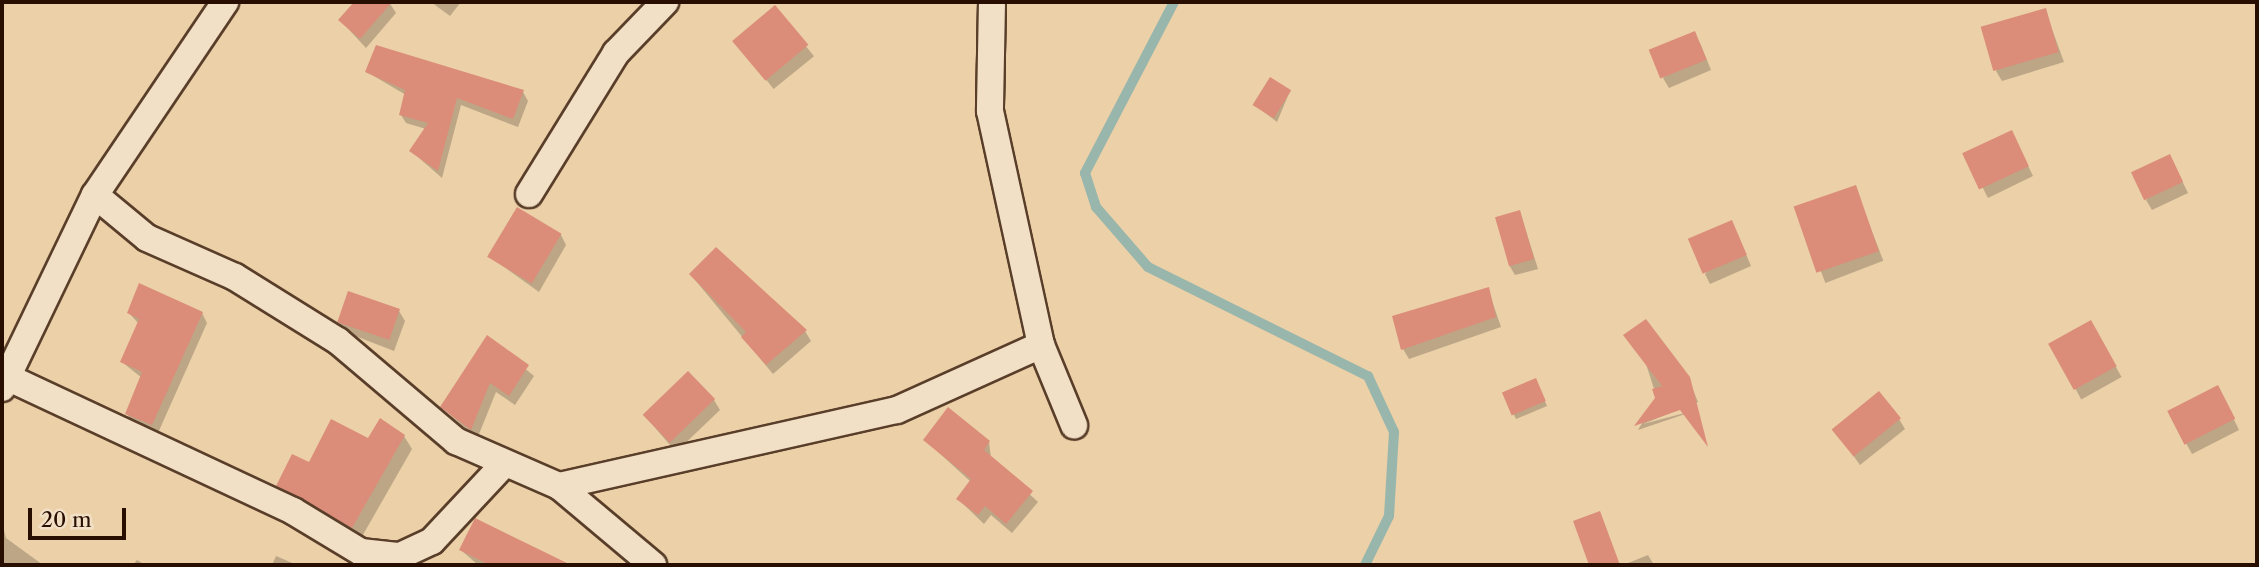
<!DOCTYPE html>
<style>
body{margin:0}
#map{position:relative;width:2259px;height:567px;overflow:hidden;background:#ebd0a8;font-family:"Libre Caslon Text",serif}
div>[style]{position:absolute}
.shadow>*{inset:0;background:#0003;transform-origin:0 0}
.stream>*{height:10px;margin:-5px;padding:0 5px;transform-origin:5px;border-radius:5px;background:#98b6ac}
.building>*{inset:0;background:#db8d79;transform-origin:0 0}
.roads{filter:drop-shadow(2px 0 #593e2a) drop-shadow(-2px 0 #593e2a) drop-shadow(0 2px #593e2a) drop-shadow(0 -2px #593e2a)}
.minor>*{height:26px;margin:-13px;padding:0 13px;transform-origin:13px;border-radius:13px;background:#f2e0c6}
span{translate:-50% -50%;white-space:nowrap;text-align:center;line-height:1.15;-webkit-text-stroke:5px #f2e0c6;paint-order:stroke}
.frame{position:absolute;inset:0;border:4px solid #280e00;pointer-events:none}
.scale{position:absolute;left:28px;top:508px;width:98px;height:32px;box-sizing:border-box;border:4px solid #280e00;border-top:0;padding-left:9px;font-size:21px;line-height:24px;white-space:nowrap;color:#280e00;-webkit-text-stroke:5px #f2e0c6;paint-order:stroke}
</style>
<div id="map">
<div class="shadow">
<div style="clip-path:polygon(357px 2px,389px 2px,396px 13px,366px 48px,340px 20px)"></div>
<div style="clip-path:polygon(431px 2px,461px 2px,450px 16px)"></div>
<div style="left:775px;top:8px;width:62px;height:52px;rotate:51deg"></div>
<div style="clip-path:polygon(2045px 10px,2064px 62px,2002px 81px,1996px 71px)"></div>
<div style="clip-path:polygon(1700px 43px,1711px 70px,1669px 88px,1663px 78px)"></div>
<div style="clip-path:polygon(367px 72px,523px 92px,528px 101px,518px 127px,461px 105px,442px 178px,411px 151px,426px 129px,406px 123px,401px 115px,406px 95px)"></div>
<div style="clip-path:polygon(1290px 91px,1277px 122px,1255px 105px)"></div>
<div style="clip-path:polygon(2017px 143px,2033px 176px,1988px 198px,1966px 155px)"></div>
<div style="clip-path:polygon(2175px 166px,2188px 193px,2152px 210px,2146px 200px)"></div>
<div style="left:1855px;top:187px;width:79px;height:62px;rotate:69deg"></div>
<div style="clip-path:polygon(1520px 212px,1538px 269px,1515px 275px,1509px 265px)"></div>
<div style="clip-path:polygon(1737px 233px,1751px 266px,1710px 284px,1705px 274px)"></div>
<div style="clip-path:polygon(561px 235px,566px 245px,539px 292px,490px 257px)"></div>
<div style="clip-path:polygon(691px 275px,805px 331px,811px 341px,773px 374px)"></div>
<div style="clip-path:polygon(1488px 289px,1501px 327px,1409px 359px,1403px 349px)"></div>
<div style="clip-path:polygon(399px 311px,405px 321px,394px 351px,345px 332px,339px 322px)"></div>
<div style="clip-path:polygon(129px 313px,202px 313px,207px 323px,158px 433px,132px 423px,127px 413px,142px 378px,122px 362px,139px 324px)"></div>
<div style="left:2091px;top:322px;width:63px;height:46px;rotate:61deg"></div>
<div style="clip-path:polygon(488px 338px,534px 376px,515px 405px,496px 392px,477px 439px,442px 407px)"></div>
<div style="clip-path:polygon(1646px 364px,1689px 380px,1698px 402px,1643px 424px,1700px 409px,1638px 430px,1657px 398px)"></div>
<div style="clip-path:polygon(1538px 385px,1547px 406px,1516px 419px,1504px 393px)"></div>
<div style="clip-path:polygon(2223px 397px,2239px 430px,2192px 454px,2169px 412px)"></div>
<div style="clip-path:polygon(714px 400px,720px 410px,676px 452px,645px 416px)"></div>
<div style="clip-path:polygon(1899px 419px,1905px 429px,1860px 465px,1834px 429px)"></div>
<div style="clip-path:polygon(404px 436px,412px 449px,360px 540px,286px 499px,278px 486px,368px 440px)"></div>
<div style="clip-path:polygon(925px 440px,989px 442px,991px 458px,1038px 502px,1012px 533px,991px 515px,984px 524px,958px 499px,971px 482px)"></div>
<div style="clip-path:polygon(2px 522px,6px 538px,43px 565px,2px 565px)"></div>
<div style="clip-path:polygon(461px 550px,527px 553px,522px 565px,478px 565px)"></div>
<div style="clip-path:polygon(1648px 555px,1654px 565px,1623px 565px)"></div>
<div style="clip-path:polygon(276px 556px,297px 565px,272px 565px)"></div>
<div style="clip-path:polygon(137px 560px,145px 565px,133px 565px)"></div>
</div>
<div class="stream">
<div style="left:1174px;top:2px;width:193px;rotate:117.5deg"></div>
<div style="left:1085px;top:173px;width:36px;rotate:72deg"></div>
<div style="left:1096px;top:207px;width:79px;rotate:49.1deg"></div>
<div style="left:1148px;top:267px;width:246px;rotate:26.4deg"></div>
<div style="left:1368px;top:376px;width:62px;rotate:65.1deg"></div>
<div style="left:1394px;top:432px;width:84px;rotate:93.4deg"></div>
<div style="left:1389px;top:516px;width:55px;rotate:116.1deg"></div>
</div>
<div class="building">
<div style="clip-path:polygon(354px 2px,392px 2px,360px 39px,338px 20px)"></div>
<div style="left:775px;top:5px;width:52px;height:56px;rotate:50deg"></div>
<div style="left:2046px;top:8px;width:46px;height:68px;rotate:74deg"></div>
<div style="left:1695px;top:31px;width:31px;height:50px;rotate:68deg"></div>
<div style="clip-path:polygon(376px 45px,524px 90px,513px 119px,457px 98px,438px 171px,409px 151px,428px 123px,399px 115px,405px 90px,365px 72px)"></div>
<div style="left:1270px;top:77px;width:25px;height:33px;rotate:32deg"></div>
<div style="left:2012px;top:130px;width:40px;height:55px;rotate:65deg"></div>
<div style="left:2170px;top:154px;width:31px;height:43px;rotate:65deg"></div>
<div style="left:1856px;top:185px;width:70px;height:66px;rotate:71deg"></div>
<div style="left:517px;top:207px;width:52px;height:58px;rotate:31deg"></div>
<div style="left:1520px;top:210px;width:51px;height:26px;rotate:74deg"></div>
<div style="left:1732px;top:220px;width:38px;height:48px;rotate:67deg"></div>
<div style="clip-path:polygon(716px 247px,807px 330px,766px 365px,741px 337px,746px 332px,689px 274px)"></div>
<div style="clip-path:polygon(139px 283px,203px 312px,152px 425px,125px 414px,142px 372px,120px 362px,139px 319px,127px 313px)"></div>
<div style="clip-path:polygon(1489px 287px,1496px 317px,1401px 350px,1392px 316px)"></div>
<div style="left:348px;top:291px;width:55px;height:33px;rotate:19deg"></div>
<div style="clip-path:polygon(1646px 319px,1690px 377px,1708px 447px,1680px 410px,1634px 426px,1655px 398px,1652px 389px,1662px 386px,1623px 335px)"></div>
<div style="left:2091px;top:320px;width:53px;height:49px;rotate:61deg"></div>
<div style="clip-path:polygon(487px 335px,529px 365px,509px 396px,490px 383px,471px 430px,440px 407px)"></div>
<div style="left:688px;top:371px;width:39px;height:63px;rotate:46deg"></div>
<div style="left:1536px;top:378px;width:25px;height:37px;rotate:67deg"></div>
<div style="left:2218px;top:385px;width:38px;height:57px;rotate:63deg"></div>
<div style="left:1879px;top:391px;width:35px;height:61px;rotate:51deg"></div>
<div style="clip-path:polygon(948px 407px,990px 441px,984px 450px,1033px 491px,1006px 524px,985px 506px,978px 515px,956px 499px,971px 479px,923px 440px)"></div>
<div style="clip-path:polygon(380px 418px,405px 435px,352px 528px,276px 486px,292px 454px,309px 462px,331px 419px,368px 438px)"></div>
<div style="clip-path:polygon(1600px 511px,1620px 565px,1589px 565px,1573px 521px)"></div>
<div style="clip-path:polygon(475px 518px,571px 565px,490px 565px,459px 550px)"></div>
</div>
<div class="roads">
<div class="minor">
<div style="left:992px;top:2px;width:109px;rotate:91.1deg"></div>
<div style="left:990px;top:111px;width:239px;rotate:77.7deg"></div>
<div style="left:1041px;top:345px;width:87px;rotate:67.6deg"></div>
<div style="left:529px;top:194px;width:166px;rotate:-58.3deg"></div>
<div style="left:616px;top:53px;width:71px;rotate:-46.1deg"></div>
<div style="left:95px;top:195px;width:67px;rotate:39.6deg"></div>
<div style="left:147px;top:238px;width:96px;rotate:23.9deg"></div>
<div style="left:235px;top:277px;width:121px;rotate:31.9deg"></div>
<div style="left:338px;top:341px;width:155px;rotate:40.3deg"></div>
<div style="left:456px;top:441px;width:112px;rotate:23.6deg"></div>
<div style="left:559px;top:486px;width:123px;rotate:40deg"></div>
<div style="left:7px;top:377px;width:316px;rotate:25.1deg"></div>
<div style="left:293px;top:511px;width:79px;rotate:31.1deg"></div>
<div style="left:361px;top:552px;width:39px;rotate:6deg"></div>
<div style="left:400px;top:556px;width:35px;rotate:-25deg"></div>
<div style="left:432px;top:541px;width:105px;rotate:-46.9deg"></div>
<div style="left:2px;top:388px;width:214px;rotate:-64.3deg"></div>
<div style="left:95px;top:195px;width:233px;rotate:-56deg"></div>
<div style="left:559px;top:486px;width:346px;rotate:-12.7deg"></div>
<div style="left:897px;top:410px;width:158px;rotate:-24.3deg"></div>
</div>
</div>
<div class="frame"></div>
<div class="scale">20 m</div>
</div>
